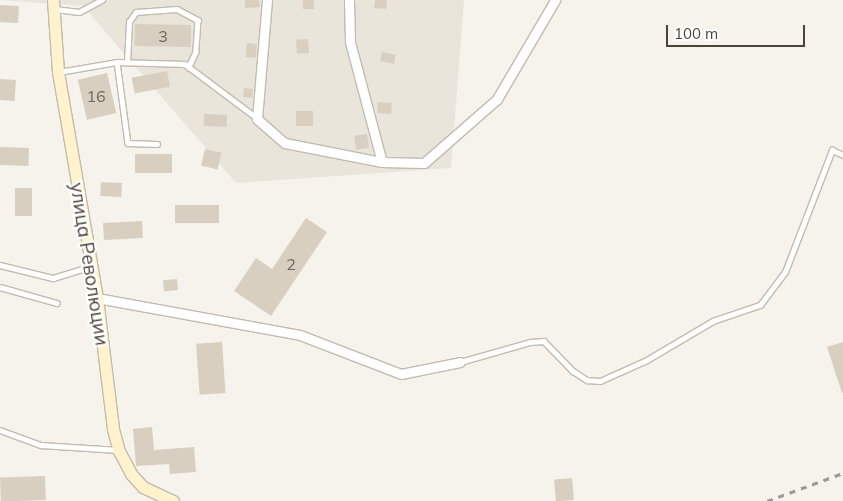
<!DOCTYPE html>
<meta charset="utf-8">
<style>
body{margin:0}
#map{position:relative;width:843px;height:501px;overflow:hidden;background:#f6f3ec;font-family:Mulish,sans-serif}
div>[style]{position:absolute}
.residential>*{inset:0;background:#eae5da}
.building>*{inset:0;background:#d8cfc1;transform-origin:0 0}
.roads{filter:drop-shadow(1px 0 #c2bbae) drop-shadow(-1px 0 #c2bbae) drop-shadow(0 1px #c2bbae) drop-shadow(0 -1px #c2bbae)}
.lane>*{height:4.5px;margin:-2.25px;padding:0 2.25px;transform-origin:2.25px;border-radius:2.25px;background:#fff}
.street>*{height:9px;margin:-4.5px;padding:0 4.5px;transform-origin:4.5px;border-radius:4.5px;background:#fff}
.secondary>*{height:11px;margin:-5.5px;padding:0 5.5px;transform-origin:5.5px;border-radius:5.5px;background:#fff3cd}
.rail>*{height:2.5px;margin-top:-1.25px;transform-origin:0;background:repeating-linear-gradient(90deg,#9a9a9a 0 6px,transparent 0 12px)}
span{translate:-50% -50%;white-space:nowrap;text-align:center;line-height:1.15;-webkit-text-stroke:4.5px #fff;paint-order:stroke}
.number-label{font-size:16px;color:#6e675b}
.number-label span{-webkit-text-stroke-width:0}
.street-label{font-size:19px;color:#4b4439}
.scale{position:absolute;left:666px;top:25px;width:139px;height:22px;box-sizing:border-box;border:2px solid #4b4439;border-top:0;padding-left:6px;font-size:15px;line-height:18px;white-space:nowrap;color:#4b4439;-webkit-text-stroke:4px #fff;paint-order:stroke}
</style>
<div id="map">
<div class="residential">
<div style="clip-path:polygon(0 0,464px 0,451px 168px,236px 183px,83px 6px)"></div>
</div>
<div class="building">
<div style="clip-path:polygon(245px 0,259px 0,260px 7px,245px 8px)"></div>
<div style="left:303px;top:0;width:11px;height:9px"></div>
<div style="clip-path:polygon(375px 0,387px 0,386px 9px,374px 8px)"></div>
<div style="left:0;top:5px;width:19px;height:17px;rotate:3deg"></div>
<div style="left:135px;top:24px;width:56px;height:22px;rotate:1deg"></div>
<div style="left:308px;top:39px;width:14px;height:12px;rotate:86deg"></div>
<div style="left:247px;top:43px;width:10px;height:14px;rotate:6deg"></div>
<div style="left:382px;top:52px;width:14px;height:9px;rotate:12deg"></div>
<div style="left:167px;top:71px;width:16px;height:36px;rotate:79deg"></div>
<div style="left:107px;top:73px;width:41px;height:30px;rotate:77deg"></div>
<div style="left:0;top:79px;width:16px;height:21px;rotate:4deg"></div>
<div style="left:244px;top:88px;width:9px;height:9px;rotate:6deg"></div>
<div style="left:378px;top:102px;width:14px;height:11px;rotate:4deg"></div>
<div style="left:296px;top:111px;width:17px;height:15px"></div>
<div style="left:204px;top:114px;width:23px;height:12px;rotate:2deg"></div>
<div style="left:367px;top:134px;width:14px;height:13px;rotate:82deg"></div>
<div style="left:0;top:147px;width:29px;height:18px;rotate:2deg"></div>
<div style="left:205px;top:149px;width:17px;height:17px;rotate:13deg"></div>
<div style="left:172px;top:154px;width:19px;height:37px;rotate:90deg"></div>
<div style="left:101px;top:182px;width:21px;height:14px;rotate:3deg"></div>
<div style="left:15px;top:188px;width:17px;height:28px"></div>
<div style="left:219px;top:205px;width:18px;height:44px;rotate:90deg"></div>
<div style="clip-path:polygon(306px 218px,327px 232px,271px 316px,234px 291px,256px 258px,272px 269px)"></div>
<div style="left:142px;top:221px;width:17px;height:39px;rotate:87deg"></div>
<div style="left:177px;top:279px;width:11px;height:14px;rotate:85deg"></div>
<div style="left:222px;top:342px;width:51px;height:26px;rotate:86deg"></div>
<div style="clip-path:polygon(843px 342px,843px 393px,842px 393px,827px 347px)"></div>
<div style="clip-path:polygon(152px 427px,154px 450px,194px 447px,196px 472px,170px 474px,169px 464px,136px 466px,133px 429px)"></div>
<div style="left:45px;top:476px;width:24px;height:45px;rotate:88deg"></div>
<div style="left:572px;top:478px;width:22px;height:18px;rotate:85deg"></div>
</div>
<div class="roads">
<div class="lane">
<div style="left:55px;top:9px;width:24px;rotate:7deg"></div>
<div style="left:79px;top:12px;width:26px;rotate:-28deg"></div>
<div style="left:117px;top:62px;width:82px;rotate:82.3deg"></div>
<div style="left:128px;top:143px;width:29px;rotate:2deg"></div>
<div style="left:127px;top:62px;width:40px;rotate:-87.1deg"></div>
<div style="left:129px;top:22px;width:12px;rotate:-55deg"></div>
<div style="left:136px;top:12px;width:41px;rotate:-4.2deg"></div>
<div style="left:177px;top:9px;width:24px;rotate:28deg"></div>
<div style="left:198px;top:20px;width:32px;rotate:94deg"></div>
<div style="left:196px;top:52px;width:17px;rotate:115deg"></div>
<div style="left:59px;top:72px;width:59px;rotate:-9.8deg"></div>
<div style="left:117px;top:62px;width:68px;rotate:1.7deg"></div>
<div style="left:185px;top:64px;width:90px;rotate:36.9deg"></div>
<div style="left:0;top:265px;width:55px;rotate:13.8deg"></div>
<div style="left:53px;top:278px;width:39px;rotate:-17deg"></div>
<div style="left:0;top:287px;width:59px;rotate:15.7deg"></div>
<div style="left:460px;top:362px;width:73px;rotate:-15.9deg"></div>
<div style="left:530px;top:342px;width:14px;rotate:-4deg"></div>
<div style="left:544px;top:341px;width:42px;rotate:46deg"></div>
<div style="left:573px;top:371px;width:17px;rotate:33deg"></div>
<div style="left:587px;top:380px;width:13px;rotate:4deg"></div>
<div style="left:600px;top:381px;width:51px;rotate:-24.1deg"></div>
<div style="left:647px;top:360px;width:77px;rotate:-30.6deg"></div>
<div style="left:713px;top:321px;width:50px;rotate:-18.8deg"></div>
<div style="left:760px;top:305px;width:41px;rotate:-52.9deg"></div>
<div style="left:785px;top:272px;width:131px;rotate:-68.9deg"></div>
<div style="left:832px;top:150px;width:12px;rotate:24deg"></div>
<div style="left:0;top:430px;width:44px;rotate:20.1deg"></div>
<div style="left:41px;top:445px;width:77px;rotate:3.7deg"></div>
</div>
<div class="street">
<div style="left:267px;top:0;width:119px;rotate:94.8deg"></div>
<div style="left:257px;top:119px;width:37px;rotate:41deg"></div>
<div style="left:285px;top:143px;width:99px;rotate:11.1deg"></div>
<div style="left:382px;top:162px;width:42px;rotate:1.4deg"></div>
<div style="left:424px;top:163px;width:97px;rotate:-41.2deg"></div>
<div style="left:497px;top:99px;width:115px;rotate:-59.6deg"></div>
<div style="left:349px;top:0;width:42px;rotate:88.6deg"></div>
<div style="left:350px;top:42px;width:124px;rotate:75.1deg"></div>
<div style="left:97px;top:298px;width:206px;rotate:10.3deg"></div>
<div style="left:300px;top:335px;width:108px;rotate:21.1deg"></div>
<div style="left:401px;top:374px;width:60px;rotate:-11.5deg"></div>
</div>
<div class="secondary">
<div style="left:53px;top:0;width:72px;rotate:86deg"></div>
<div style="left:58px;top:72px;width:229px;rotate:80.2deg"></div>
<div style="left:97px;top:298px;width:132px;rotate:83deg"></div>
<div style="left:113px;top:429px;width:23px;rotate:75deg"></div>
<div style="left:119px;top:451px;width:26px;rotate:62deg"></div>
<div style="left:131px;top:474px;width:18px;rotate:47deg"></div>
<div style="left:143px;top:487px;width:33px;rotate:25deg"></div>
</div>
</div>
<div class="rail">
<div style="left:767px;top:501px;width:81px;rotate:-20.2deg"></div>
</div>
<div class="number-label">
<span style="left:163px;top:36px">3</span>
<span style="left:96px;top:96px">16</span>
<span style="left:291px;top:264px">2</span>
</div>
<div class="street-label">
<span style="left:89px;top:264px;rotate:81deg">улица Революции</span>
</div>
<div class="scale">100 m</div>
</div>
